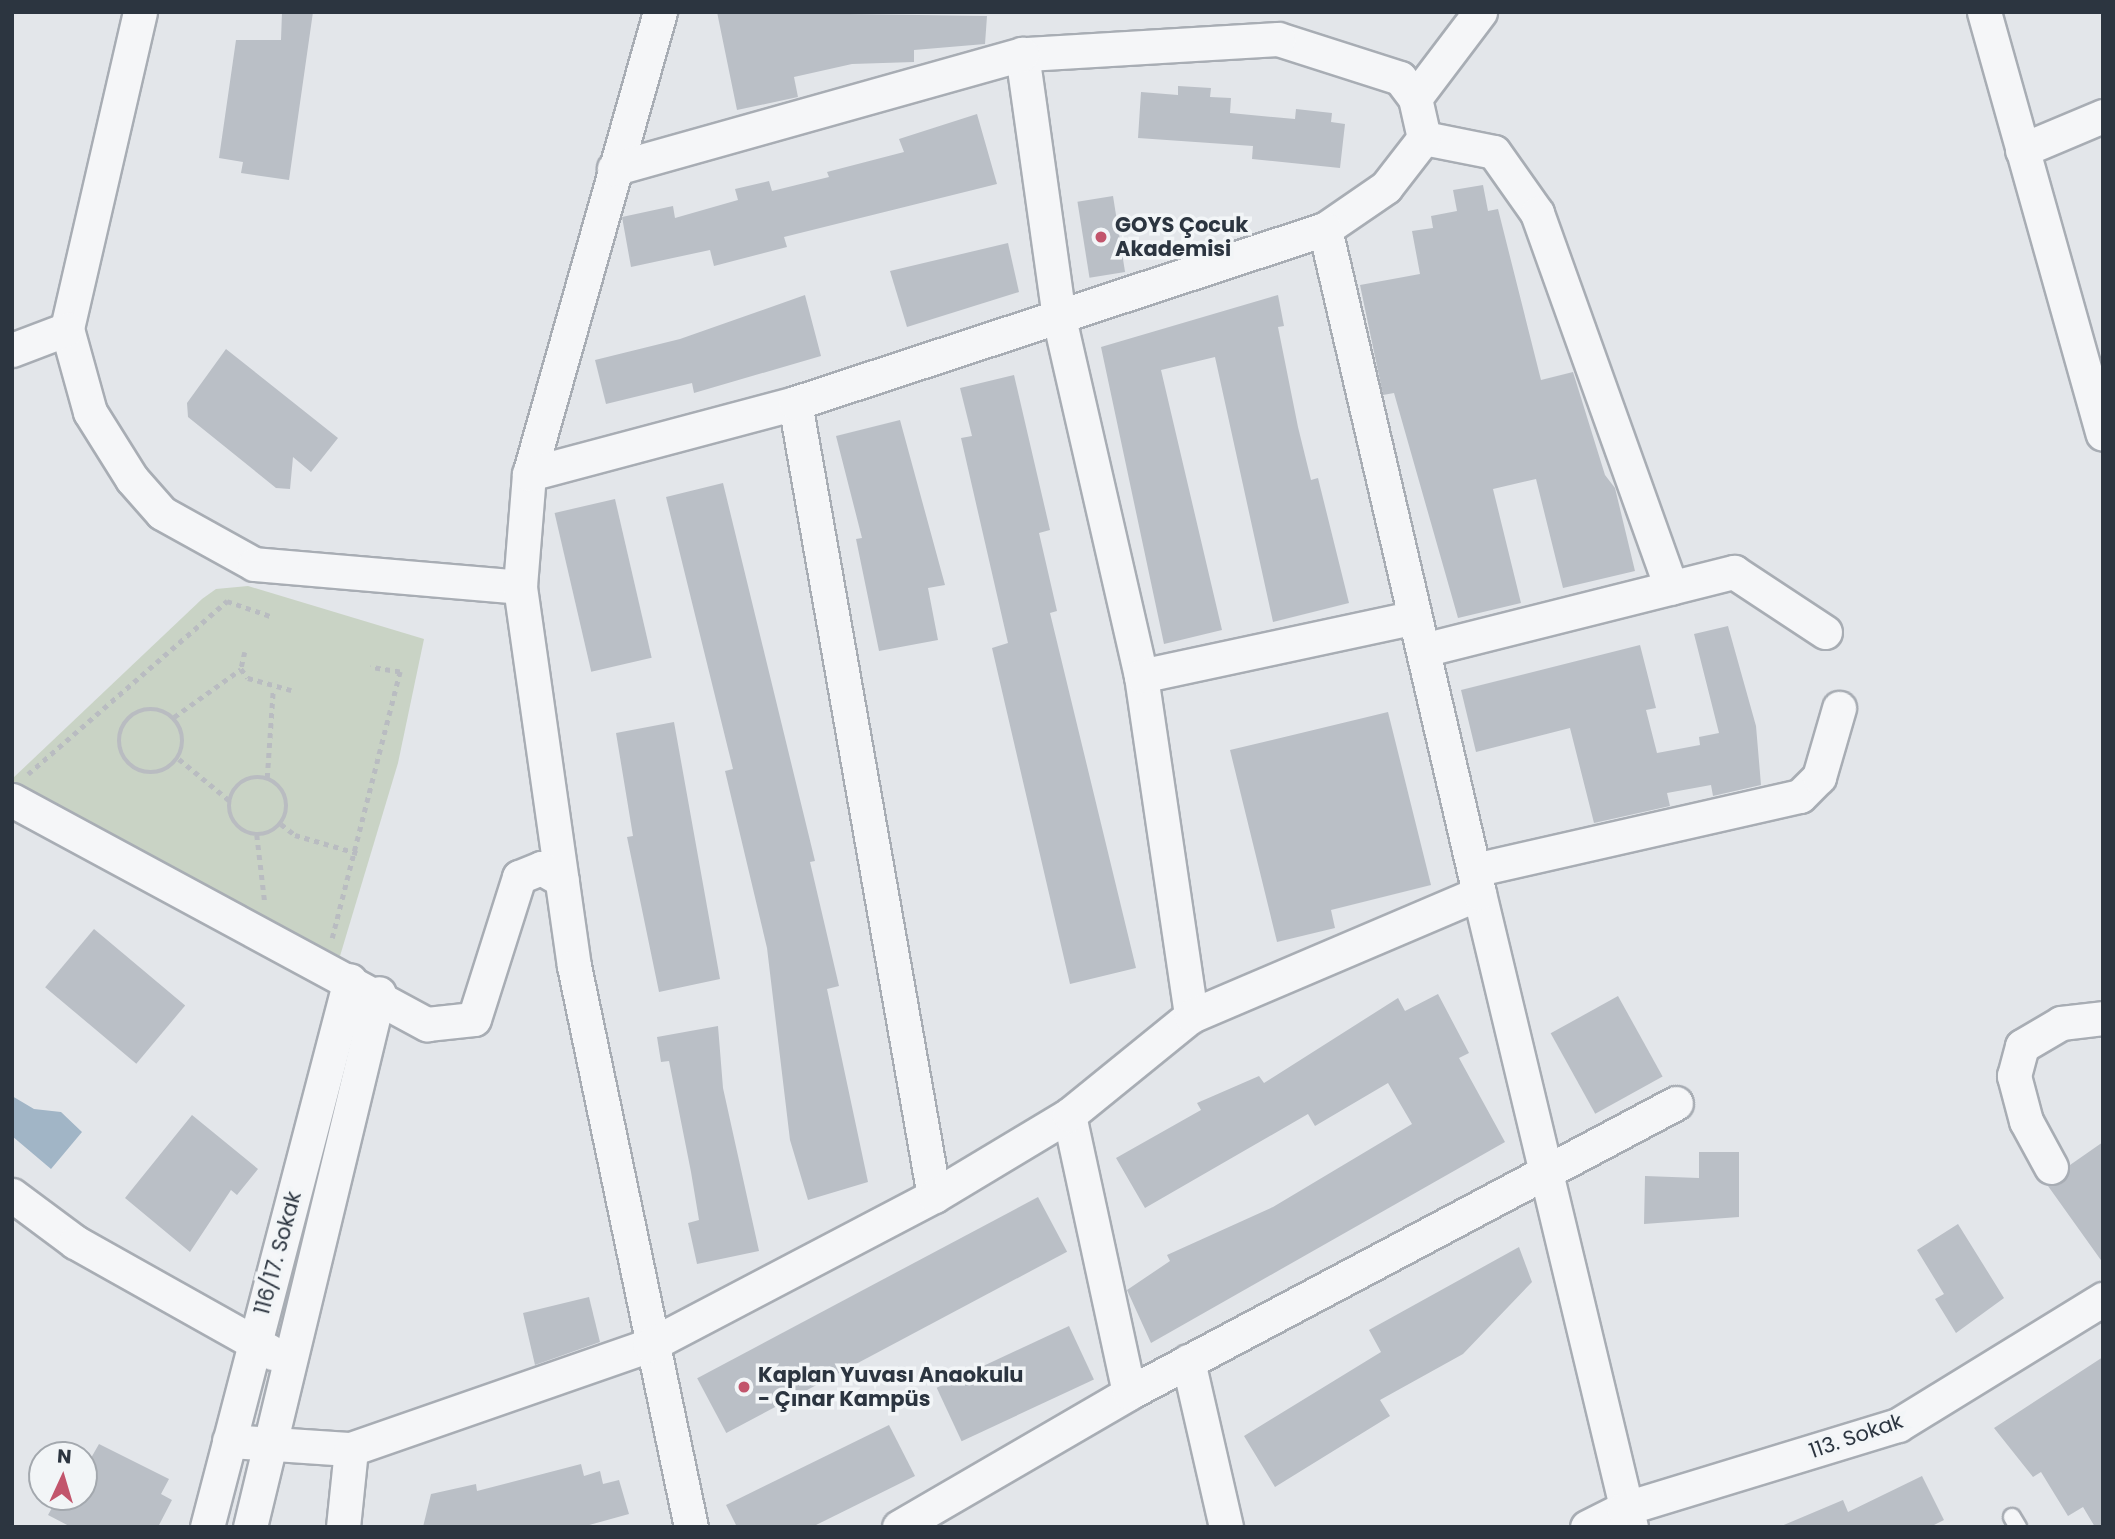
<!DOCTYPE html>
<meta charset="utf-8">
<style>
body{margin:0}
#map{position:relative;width:2115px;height:1539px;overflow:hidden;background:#e3e6ea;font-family:Poppins,sans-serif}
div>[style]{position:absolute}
.green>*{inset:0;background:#c9d3c5}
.water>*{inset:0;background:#a1b5c6}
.building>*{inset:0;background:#babfc6;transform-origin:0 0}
.path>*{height:4.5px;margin-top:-2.25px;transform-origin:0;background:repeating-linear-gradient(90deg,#b9bcc1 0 5px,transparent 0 10px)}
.path>.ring{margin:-2.25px;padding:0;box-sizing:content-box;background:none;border:4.5px solid #b9bcc1;border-radius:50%}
.roads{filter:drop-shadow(2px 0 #a8adb4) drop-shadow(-2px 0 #a8adb4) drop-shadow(0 2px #a8adb4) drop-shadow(0 -2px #a8adb4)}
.lane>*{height:16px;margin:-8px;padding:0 8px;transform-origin:8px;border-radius:8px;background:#f5f6f8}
.street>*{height:33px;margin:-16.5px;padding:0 16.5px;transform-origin:16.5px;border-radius:16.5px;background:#f5f6f8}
.dots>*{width:19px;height:19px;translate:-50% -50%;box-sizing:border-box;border:4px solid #f2f5f7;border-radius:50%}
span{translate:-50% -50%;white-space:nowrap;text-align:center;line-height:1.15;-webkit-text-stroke:7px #f2f5f7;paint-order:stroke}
.poi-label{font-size:21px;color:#2c3540;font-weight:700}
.left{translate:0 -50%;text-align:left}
.street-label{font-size:21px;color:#2c3540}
.frame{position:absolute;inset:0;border:14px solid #2c3540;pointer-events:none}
.north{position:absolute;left:28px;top:1441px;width:70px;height:70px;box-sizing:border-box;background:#f2f5f7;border:2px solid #a3a8ae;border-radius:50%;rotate:4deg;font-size:19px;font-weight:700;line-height:28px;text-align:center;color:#2c3540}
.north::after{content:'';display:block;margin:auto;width:24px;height:32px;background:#c2556c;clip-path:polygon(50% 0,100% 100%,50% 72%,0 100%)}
</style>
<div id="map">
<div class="green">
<div style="clip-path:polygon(248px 586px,424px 639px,398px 763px,340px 956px,12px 795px,12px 779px,202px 599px,216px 589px)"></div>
</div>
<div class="water">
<div style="clip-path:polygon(12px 1096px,34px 1109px,61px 1112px,82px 1132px,51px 1169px,12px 1136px)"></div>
</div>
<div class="building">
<div style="clip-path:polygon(282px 12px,313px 12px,289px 180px,241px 173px,243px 162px,219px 158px,236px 40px,281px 40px)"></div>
<div style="clip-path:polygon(717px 12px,987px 16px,985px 44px,914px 50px,914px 62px,852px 64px,794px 77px,798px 97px,737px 110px)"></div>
<div style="clip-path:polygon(1178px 86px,1211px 88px,1210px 97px,1231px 98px,1230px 113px,1295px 119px,1296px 109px,1332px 113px,1331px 122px,1345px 124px,1340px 168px,1252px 159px,1253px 146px,1138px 138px,1141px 92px,1178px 95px)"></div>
<div style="clip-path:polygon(977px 114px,997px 184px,784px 237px,787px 247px,714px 266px,710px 250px,631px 267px,622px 217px,673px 206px,675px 218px,738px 200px,735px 189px,769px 181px,772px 191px,829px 177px,827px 172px,904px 152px,899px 139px)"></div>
<div style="clip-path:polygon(1483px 185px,1488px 211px,1498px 209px,1541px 380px,1573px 372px,1605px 475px,1615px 488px,1635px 571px,1563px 588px,1536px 479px,1493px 489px,1521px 603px,1458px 618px,1394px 393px,1383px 395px,1360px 285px,1420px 274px,1412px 231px,1433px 228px,1431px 216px,1457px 211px,1453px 190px)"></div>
<div style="left:1113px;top:196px;width:77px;height:36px;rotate:81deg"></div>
<div style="clip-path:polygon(1008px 243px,1019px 292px,907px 327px,890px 271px)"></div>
<div style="clip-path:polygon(805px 295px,821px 356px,694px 393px,692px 383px,606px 404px,595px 360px,680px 339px)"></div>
<div style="clip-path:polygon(1278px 295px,1284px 326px,1278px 327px,1298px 427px,1311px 480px,1318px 478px,1349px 603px,1273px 622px,1215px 357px,1161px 370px,1222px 630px,1164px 644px,1101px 347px)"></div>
<div style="clip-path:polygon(226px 349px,338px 438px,311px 472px,293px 457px,290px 489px,276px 488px,188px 417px,187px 403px)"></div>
<div style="clip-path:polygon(1014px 375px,1050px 530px,1039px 533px,1057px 611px,1050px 613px,1136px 968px,1070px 984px,992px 648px,1008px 643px,961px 438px,972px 436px,960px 388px)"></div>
<div style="clip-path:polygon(900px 420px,945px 585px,928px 588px,938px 640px,879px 651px,856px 539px,862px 538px,836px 436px)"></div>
<div style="clip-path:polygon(723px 483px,815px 861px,810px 862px,839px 986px,827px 989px,868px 1182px,808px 1200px,790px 1140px,767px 948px,725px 771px,733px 769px,666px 497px)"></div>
<div style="left:615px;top:499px;width:163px;height:62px;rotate:77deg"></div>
<div style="clip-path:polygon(1728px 626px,1756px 726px,1761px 785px,1713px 796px,1711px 785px,1667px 793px,1670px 806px,1594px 823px,1570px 728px,1476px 752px,1461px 690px,1640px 645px,1656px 708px,1646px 710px,1657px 753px,1700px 745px,1699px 737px,1719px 733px,1694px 634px)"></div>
<div style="clip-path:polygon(1388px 712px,1431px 885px,1331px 910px,1335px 928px,1277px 942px,1230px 750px)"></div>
<div style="clip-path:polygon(674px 722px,720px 979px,659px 992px,627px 837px,633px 836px,616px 733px)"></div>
<div style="left:94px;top:929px;width:119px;height:76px;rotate:40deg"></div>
<div style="clip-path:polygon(1438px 994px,1469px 1053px,1459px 1058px,1505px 1142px,1151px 1343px,1127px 1290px,1170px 1261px,1167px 1255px,1273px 1207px,1412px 1124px,1388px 1083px,1315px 1126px,1308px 1114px,1145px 1208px,1116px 1158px,1201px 1110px,1197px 1103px,1259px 1076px,1264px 1083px,1398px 998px,1405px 1011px)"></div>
<div style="left:1618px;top:996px;width:92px;height:77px;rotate:61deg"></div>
<div style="clip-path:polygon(718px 1026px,723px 1088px,759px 1251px,697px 1264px,688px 1223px,699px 1220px,691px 1172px,669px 1061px,661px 1062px,657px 1037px)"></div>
<div style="clip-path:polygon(192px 1115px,258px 1169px,237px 1195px,231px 1190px,190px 1252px,125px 1198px)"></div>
<div style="clip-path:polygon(2103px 1142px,2103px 1263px,2048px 1186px,2061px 1184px,2070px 1165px)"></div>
<div style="clip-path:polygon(1699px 1152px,1739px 1152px,1739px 1217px,1644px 1224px,1645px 1176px,1699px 1178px)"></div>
<div style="left:1038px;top:1197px;width:62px;height:386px;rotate:62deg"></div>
<div style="clip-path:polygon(1958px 1224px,2004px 1298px,1956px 1333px,1935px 1299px,1944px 1294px,1917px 1250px)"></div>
<div style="clip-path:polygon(1519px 1247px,1532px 1282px,1463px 1354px,1380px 1400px,1390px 1416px,1275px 1487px,1244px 1436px,1381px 1352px,1369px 1330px)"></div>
<div style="clip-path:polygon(589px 1297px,600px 1342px,535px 1365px,523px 1313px)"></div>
<div style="left:1069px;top:1326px;width:59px;height:146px;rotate:65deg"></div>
<div style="clip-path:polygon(2103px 1357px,2103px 1527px,2095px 1527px,2083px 1507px,2068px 1516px,2041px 1472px,2033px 1477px,1994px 1428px)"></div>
<div style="clip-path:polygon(889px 1425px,915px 1476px,812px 1527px,737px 1527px,726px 1505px)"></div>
<div style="clip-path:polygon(99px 1444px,169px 1479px,161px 1494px,172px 1500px,158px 1527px,71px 1527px,48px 1515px,58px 1497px,84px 1497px,81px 1455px,91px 1458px)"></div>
<div style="clip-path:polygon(581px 1464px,584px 1476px,600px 1471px,603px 1484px,619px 1480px,629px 1514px,582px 1527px,423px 1527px,431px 1494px,476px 1484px,477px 1491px)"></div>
<div style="clip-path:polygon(1922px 1476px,1944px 1520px,1930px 1527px,1779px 1527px,1843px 1500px,1848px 1512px)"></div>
</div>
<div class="path">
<div style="left:245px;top:652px;width:17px;rotate:103deg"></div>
<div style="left:241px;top:669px;width:11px;rotate:52deg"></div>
<div style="left:248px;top:678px;width:45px;rotate:15.6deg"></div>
<div class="ring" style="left:119px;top:709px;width:59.5px;height:59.5px"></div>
<div style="left:174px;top:717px;width:82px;rotate:-35.6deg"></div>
<div style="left:179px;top:759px;width:65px;rotate:39.4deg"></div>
<div style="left:28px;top:774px;width:264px;rotate:-41deg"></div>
<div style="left:227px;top:601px;width:46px;rotate:19.2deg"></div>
<div class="ring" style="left:229px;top:777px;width:53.5px;height:53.5px"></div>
<div style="left:267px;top:778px;width:89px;rotate:-86.1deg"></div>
<div style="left:281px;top:824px;width:18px;rotate:38deg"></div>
<div style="left:295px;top:835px;width:65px;rotate:16.2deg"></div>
<div style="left:257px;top:835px;width:68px;rotate:83.3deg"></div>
<div style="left:332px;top:938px;width:275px;rotate:-75.7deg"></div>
<div style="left:400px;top:672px;width:30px;rotate:-171deg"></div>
</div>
<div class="roads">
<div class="lane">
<div style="left:2012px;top:1517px;width:12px;rotate:59deg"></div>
</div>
<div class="street">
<div style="left:140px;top:12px;width:325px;rotate:103deg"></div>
<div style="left:67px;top:329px;width:86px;rotate:74.5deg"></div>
<div style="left:90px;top:412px;width:79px;rotate:57.9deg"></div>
<div style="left:132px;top:479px;width:45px;rotate:48.6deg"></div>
<div style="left:162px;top:513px;width:105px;rotate:29deg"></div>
<div style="left:254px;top:564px;width:267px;rotate:4.9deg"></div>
<div style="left:660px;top:12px;width:480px;rotate:105.8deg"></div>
<div style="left:529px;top:474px;width:113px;rotate:94.6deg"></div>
<div style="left:520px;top:587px;width:383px;rotate:81.9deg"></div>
<div style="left:574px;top:966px;width:573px;rotate:78.22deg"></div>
<div style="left:1984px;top:12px;width:438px;rotate:74.3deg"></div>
<div style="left:1022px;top:54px;width:267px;rotate:82deg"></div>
<div style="left:1059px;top:318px;width:367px;rotate:77.1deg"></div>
<div style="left:1141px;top:676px;width:344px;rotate:81.6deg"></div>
<div style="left:1415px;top:98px;width:108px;rotate:-52.9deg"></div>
<div style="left:1424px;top:138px;width:71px;rotate:11.3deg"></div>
<div style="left:1494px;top:152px;width:75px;rotate:54.8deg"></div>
<div style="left:1537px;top:213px;width:398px;rotate:70.3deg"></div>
<div style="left:2022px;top:150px;width:88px;rotate:-22.8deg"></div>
<div style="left:12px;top:350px;width:59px;rotate:-20.9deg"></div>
<div style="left:795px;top:403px;width:805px;rotate:80.06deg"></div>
<div style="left:529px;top:474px;width:275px;rotate:-14.9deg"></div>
<div style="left:795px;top:403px;width:558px;rotate:-18.18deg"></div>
<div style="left:1325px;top:229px;width:74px;rotate:-34.5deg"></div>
<div style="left:1386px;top:187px;width:62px;rotate:-52.2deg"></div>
<div style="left:1424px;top:138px;width:41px;rotate:-102.7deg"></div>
<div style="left:1415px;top:98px;width:25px;rotate:-127deg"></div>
<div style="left:1400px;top:78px;width:128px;rotate:-162.3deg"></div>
<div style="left:1278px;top:39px;width:256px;rotate:176.6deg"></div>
<div style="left:1022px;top:54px;width:424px;rotate:164.3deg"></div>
<div style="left:1423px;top:650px;width:321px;rotate:-14.1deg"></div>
<div style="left:1734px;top:572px;width:109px;rotate:33.4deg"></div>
<div style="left:1141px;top:676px;width:276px;rotate:-12.1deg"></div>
<div style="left:12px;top:800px;width:472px;rotate:28.4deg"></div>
<div style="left:427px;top:1024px;width:47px;rotate:-6.1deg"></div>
<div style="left:474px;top:1019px;width:149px;rotate:-72.4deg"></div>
<div style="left:519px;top:877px;width:24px;rotate:-22deg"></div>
<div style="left:541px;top:868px;width:24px;rotate:30deg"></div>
<div style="left:1474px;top:870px;width:334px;rotate:-12.8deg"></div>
<div style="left:1800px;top:796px;width:27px;rotate:-45deg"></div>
<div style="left:1819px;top:777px;width:72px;rotate:-73.8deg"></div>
<div style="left:1479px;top:893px;width:652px;rotate:76.52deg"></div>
<div style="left:1069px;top:1115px;width:284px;rotate:77.8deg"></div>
<div style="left:2051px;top:1167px;width:52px;rotate:-118.5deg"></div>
<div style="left:2026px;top:1121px;width:47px;rotate:-104.9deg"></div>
<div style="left:2014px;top:1076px;width:31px;rotate:-75deg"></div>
<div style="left:2022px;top:1046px;width:45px;rotate:-30.5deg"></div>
<div style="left:2061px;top:1023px;width:42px;rotate:-6.8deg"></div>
<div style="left:12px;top:1195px;width:79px;rotate:36.7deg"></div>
<div style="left:75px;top:1242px;width:227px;rotate:29.3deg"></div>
<div style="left:1188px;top:1361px;width:170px;rotate:77.1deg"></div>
<div style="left:229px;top:1441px;width:122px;rotate:3.8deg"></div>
<div style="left:351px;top:1449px;width:317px;rotate:-19.2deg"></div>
<div style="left:650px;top:1345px;width:321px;rotate:-27.7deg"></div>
<div style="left:934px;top:1196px;width:157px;rotate:-31deg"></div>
<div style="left:1069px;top:1115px;width:157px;rotate:-39.1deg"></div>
<div style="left:1191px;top:1016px;width:313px;rotate:-23.1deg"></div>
<div style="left:1479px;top:893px;width:682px;rotate:-103.06deg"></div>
<div style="left:207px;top:1527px;width:565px;rotate:-75.35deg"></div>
<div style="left:250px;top:1527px;width:549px;rotate:-76.42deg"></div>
<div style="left:343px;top:1527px;width:78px;rotate:-84.1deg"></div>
<div style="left:899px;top:1527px;width:266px;rotate:-30.2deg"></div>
<div style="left:1129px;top:1393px;width:619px;rotate:-27.93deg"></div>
<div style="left:1587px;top:1527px;width:40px;rotate:-26.6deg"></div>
<div style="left:1623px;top:1509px;width:288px;rotate:-17deg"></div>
<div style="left:1898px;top:1425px;width:241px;rotate:-31.6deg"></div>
</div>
</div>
<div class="dots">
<div style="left:1101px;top:237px;background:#c2556c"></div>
<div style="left:744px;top:1387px;background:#c2556c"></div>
</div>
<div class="poi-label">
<span class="left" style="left:1115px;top:237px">GOYS Çocuk<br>Akademisi</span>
<span class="left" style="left:758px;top:1387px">Kaplan Yuvası Anaokulu<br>- Çınar Kampüs</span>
</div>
<div class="street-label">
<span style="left:278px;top:1253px;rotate:-75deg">116/17. Sokak</span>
<span style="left:1856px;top:1436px;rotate:-19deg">113. Sokak</span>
</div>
<div class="frame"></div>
<div class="north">N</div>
</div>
